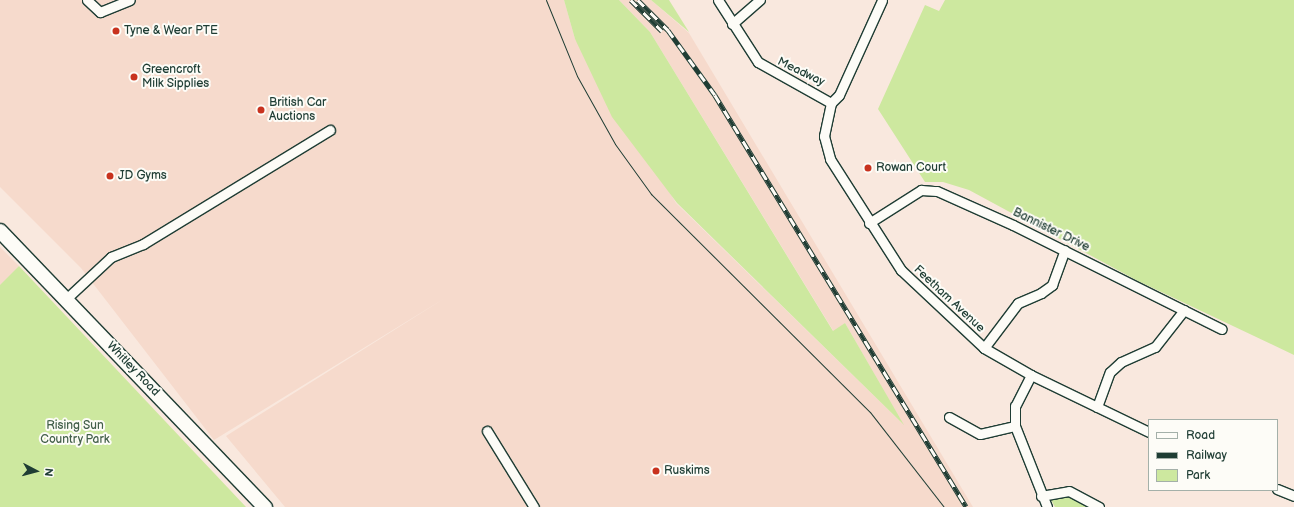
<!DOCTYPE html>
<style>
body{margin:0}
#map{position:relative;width:1294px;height:507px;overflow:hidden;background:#f9e8de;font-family:"Balsamiq Sans",sans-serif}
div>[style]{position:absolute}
.built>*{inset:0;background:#f6dacc}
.green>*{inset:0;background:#cde89f}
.roads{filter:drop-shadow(1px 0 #1f3d34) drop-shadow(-1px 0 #1f3d34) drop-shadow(0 1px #1f3d34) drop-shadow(0 -1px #1f3d34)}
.street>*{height:9px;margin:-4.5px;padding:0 4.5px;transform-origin:4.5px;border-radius:4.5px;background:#fdfcf7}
.primary>*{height:14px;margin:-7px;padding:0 7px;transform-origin:7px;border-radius:7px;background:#fdfcf7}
.tram>*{height:1px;margin:-0.5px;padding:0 0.5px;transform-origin:0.5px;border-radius:0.5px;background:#1f3d34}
.rail>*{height:4.5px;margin-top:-2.25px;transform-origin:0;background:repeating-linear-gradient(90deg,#fdfcf7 0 9px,#1f3d34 0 18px);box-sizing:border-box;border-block:1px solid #1f3d34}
.dots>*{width:11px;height:11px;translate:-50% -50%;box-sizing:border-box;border:2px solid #fdfcf7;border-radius:50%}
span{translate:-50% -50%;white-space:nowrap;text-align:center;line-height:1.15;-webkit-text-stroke:4px #fdfcf7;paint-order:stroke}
.poi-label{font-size:12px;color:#1f3d34}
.left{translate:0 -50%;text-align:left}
.street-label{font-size:12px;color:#1f3d34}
.park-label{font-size:12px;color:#425f49}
.legend{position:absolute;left:1148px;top:419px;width:130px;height:72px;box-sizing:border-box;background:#fdfcf7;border:1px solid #a4b0a9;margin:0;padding:5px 7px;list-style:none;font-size:12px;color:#1f3d34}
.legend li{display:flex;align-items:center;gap:8px;height:20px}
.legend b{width:20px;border:1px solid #a4b0a9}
.north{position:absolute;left:16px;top:451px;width:40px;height:40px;-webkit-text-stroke:3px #fdfcf7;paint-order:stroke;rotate:96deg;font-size:11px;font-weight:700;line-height:16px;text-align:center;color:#1f3d34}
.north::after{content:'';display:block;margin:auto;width:14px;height:18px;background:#1f3d34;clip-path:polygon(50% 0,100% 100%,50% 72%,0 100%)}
</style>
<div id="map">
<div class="built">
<div style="clip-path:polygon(0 0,564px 0,575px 39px,676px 203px,903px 424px,845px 323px,834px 332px,650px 32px,619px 0,651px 0,689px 33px,973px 507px,285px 507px,226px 436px,445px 298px,214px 440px,81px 268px,0 187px)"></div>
<div style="clip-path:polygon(0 247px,19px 266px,2px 286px,0 285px)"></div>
</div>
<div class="green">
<div style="clip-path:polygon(564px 0,619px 0,650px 32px,833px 331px,845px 323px,904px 425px,677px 203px,612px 117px,575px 39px)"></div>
<div style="clip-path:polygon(651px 0,669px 0,689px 32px)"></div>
<div style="clip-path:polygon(945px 0,1294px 0,1294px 355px,1138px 281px,969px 190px,943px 182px,925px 182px,878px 109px,925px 5px,939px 11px)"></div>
<div style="clip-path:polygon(19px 266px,246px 507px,0 507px,0 285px)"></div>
<div style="clip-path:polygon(1068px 494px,1092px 507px,1055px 507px,1050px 498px)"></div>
</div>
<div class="roads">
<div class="street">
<div style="left:87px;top:0;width:18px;rotate:43deg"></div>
<div style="left:100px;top:12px;width:32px;rotate:-22deg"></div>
<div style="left:718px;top:0;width:74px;rotate:57.2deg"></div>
<div style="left:758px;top:62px;width:84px;rotate:29.3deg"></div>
<div style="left:732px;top:24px;width:37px;rotate:-41deg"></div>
<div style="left:831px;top:103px;width:34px;rotate:102deg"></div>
<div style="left:824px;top:136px;width:24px;rotate:75deg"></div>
<div style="left:830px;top:159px;width:132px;rotate:57.4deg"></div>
<div style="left:901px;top:270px;width:114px;rotate:43.2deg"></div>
<div style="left:984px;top:348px;width:54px;rotate:29.9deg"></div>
<div style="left:1031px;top:375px;width:131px;rotate:25.8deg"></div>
<div style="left:831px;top:103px;width:11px;rotate:-45deg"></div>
<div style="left:839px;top:95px;width:104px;rotate:-65.6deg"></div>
<div style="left:869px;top:223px;width:62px;rotate:-32.4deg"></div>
<div style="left:921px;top:190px;width:16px;rotate:4deg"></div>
<div style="left:937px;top:191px;width:83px;rotate:24.1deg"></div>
<div style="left:1013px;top:225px;width:233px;rotate:26.5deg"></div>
<div style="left:66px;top:299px;width:62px;rotate:-43deg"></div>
<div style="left:111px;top:257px;width:35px;rotate:-22deg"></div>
<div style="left:143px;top:244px;width:219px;rotate:-31.4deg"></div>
<div style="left:984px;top:348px;width:56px;rotate:-52.9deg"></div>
<div style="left:1018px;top:303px;width:25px;rotate:-23deg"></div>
<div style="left:1041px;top:293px;width:14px;rotate:-36deg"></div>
<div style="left:1052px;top:285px;width:37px;rotate:-70deg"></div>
<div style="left:1031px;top:375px;width:35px;rotate:117deg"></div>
<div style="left:1015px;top:406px;width:20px;rotate:90deg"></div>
<div style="left:1015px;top:426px;width:87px;rotate:68.4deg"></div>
<div style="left:1097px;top:407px;width:37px;rotate:-70deg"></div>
<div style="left:1110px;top:372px;width:15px;rotate:-42deg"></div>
<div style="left:1121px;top:362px;width:37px;rotate:-24deg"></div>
<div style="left:1155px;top:347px;width:47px;rotate:-51.9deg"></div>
<div style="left:949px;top:417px;width:35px;rotate:29deg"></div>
<div style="left:980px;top:434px;width:36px;rotate:-13deg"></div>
<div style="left:487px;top:431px;width:89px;rotate:58.3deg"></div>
<div style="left:1277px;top:489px;width:18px;rotate:22deg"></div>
<div style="left:1041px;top:496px;width:28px;rotate:-10deg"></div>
<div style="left:1069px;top:491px;width:34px;rotate:28deg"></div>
</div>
<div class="primary">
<div style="left:0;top:231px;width:383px;rotate:46.2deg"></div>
</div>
</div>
<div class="tram">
<div style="left:546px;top:0;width:82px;rotate:67.8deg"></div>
<div style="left:577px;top:76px;width:78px;rotate:60.8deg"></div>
<div style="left:615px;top:144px;width:62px;rotate:54.2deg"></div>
<div style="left:651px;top:194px;width:309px;rotate:44.9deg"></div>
<div style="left:870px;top:412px;width:120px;rotate:52.1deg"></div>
</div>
<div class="rail">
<div style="left:631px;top:0;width:44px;rotate:45deg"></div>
<div style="left:638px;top:0;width:42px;rotate:45deg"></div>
<div style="left:668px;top:30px;width:80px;rotate:54.1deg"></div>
<div style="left:715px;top:95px;width:482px;rotate:58.6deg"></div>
</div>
<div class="dots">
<div style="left:116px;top:31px;background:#c8321e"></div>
<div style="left:134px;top:77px;background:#c8321e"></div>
<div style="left:261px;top:110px;background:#c8321e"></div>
<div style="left:868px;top:168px;background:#c8321e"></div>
<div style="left:110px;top:176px;background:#c8321e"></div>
<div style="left:656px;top:471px;background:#c8321e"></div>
</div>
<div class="poi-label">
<span class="left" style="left:124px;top:31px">Tyne &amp; Wear PTE</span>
<span class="left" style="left:142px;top:77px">Greencroft<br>Milk Sipplies</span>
<span class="left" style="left:269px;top:110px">British Car<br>Auctions</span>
<span class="left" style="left:876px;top:168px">Rowan Court</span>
<span class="left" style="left:118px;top:176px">JD Gyms</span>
<span class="left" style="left:664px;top:471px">Ruskims</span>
</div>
<div class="street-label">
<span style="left:801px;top:72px;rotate:26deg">Meadway</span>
<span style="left:1051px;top:230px;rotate:26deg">Bannister Drive</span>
<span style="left:949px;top:299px;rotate:43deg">Feetham Avenue</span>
<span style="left:133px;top:369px;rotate:46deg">Whitley Road</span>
</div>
<div class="park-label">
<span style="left:75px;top:433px">Rising Sun<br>Country Park</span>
</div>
<ul class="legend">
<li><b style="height:5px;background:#fdfcf7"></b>Road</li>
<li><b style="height:5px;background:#1f3d34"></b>Railway</li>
<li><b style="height:11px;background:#cde89f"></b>Park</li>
</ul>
<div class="north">N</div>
</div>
